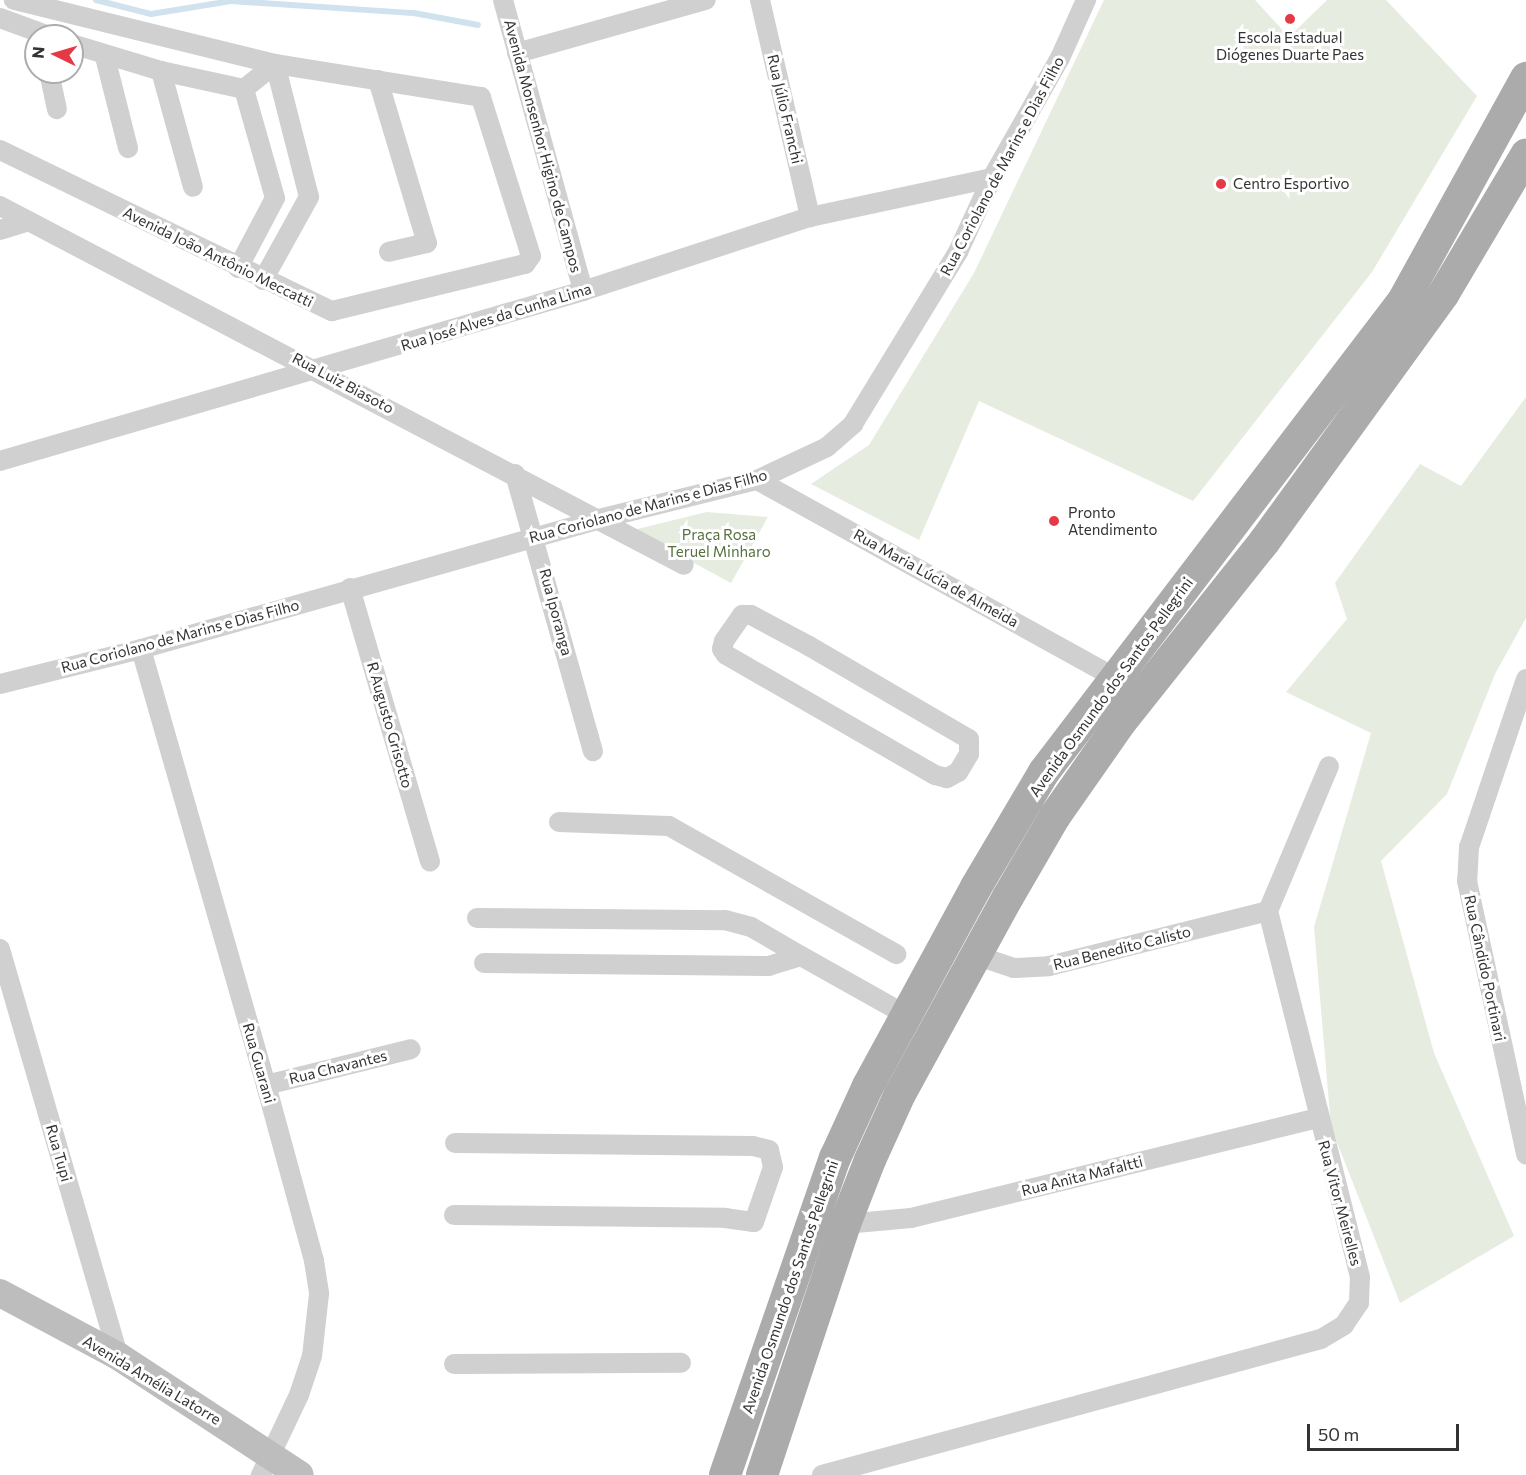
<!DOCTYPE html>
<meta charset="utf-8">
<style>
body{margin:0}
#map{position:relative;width:1526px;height:1475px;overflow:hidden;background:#fff;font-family:Commissioner,sans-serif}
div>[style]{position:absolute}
.green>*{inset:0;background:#e6ecdf}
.stream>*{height:6px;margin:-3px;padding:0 3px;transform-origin:3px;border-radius:3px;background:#cfe2ee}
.minor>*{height:20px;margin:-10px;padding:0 10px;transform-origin:10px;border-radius:10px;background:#d0d0d0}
.secondary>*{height:28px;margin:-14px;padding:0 14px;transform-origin:14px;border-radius:14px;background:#bdbdbd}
.primary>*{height:32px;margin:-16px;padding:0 16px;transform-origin:16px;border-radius:16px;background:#ababab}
.dots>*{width:16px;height:16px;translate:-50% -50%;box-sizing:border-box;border:3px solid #fff;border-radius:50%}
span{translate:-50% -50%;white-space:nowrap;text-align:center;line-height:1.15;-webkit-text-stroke:6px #fff;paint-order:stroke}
.poi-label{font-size:15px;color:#333}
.left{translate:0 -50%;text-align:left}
.street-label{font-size:15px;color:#333}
.park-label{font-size:15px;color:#56703f}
.north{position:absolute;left:24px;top:24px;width:60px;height:60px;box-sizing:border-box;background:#fff;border:2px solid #adadad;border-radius:50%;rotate:275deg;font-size:16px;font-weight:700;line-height:24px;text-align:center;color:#333}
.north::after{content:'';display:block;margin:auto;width:21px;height:27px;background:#e63946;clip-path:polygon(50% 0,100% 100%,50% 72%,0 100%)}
.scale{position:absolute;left:1307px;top:1424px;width:152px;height:27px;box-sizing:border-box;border:3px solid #333;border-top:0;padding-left:8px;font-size:18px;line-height:21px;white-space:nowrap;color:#333;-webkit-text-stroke:4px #fff;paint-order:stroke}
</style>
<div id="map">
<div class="green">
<div style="clip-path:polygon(1104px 0,1255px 0,1289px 37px,1327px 0,1386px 0,1477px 96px,1372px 272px,1193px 501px,979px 401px,919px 540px,811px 484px,869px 445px,974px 273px)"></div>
<div style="clip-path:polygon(1526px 397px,1526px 618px,1495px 674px,1447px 794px,1381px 861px,1434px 1053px,1514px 1236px,1400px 1303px,1331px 1127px,1314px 927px,1371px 733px,1286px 692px,1347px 619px,1335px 583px,1420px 464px,1461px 486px)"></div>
<div style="clip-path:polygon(707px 512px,768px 517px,731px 583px,633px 530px)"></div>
</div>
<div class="stream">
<div style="left:96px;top:0;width:57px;rotate:14.3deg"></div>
<div style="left:151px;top:14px;width:81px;rotate:-9.2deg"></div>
<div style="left:231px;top:1px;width:183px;rotate:3.8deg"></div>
<div style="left:414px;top:13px;width:65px;rotate:10.6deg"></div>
</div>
<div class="minor">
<div style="left:503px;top:0;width:302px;rotate:74.6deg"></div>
<div style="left:760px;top:0;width:223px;rotate:77deg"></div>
<div style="left:0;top:18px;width:52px;rotate:20.2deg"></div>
<div style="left:72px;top:44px;width:93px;rotate:16.9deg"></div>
<div style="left:161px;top:71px;width:85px;rotate:12.2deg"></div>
<div style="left:517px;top:53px;width:196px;rotate:-15.7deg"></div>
<div style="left:105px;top:57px;width:94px;rotate:75.8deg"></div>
<div style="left:161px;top:71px;width:120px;rotate:74.6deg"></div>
<div style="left:49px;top:72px;width:38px;rotate:78deg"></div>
<div style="left:378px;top:80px;width:170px;rotate:73.3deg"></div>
<div style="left:427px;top:243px;width:39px;rotate:167deg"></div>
<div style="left:244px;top:89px;width:40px;rotate:-39deg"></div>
<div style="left:0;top:150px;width:369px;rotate:25.9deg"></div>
<div style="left:332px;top:311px;width:199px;rotate:-13.7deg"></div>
<div style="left:525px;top:264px;width:10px;rotate:-53deg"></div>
<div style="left:531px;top:256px;width:167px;rotate:-107.5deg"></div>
<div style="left:481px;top:97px;width:209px;rotate:-170.9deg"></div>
<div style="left:275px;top:64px;width:269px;rotate:-166.2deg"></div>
<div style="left:0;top:206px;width:772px;rotate:27.69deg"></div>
<div style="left:0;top:230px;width:30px;rotate:-17deg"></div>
<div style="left:238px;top:268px;width:79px;rotate:-62.1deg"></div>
<div style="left:275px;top:198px;width:113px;rotate:-105.9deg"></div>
<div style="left:263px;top:280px;width:95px;rotate:-61deg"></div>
<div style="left:309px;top:197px;width:137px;rotate:-104.3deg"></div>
<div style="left:0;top:461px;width:607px;rotate:-16.26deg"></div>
<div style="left:583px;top:291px;width:239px;rotate:-18.1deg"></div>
<div style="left:810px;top:217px;width:186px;rotate:-12.1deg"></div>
<div style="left:515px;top:474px;width:288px;rotate:74.3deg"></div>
<div style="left:757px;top:480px;width:408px;rotate:28.9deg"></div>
<div style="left:350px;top:588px;width:285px;rotate:73.7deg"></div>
<div style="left:742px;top:615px;width:9px"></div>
<div style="left:751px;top:615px;width:66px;rotate:28.1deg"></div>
<div style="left:809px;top:646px;width:185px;rotate:30.2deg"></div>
<div style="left:969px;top:739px;width:15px;rotate:90deg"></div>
<div style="left:969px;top:754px;width:21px;rotate:121deg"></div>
<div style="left:958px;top:772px;width:13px;rotate:151deg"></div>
<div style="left:947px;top:778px;width:12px;rotate:-166deg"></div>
<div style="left:935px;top:775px;width:241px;rotate:-150.1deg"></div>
<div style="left:726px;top:655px;width:7px;rotate:-124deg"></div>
<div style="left:722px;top:649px;width:8px;rotate:-76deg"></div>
<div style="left:724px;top:641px;width:32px;rotate:-55deg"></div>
<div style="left:141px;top:649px;width:454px;rotate:74deg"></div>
<div style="left:266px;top:1085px;width:182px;rotate:74.7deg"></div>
<div style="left:314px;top:1261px;width:33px;rotate:81deg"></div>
<div style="left:319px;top:1294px;width:62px;rotate:96.4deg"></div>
<div style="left:312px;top:1356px;width:41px;rotate:108.4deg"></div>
<div style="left:299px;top:1395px;width:89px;rotate:115.4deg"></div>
<div style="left:1526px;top:679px;width:177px;rotate:108.7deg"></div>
<div style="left:1469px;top:847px;width:34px;rotate:93deg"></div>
<div style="left:1467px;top:881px;width:280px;rotate:77.8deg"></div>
<div style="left:0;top:684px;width:145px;rotate:-13.9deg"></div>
<div style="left:141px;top:649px;width:476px;rotate:-15.8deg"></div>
<div style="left:599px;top:519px;width:163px;rotate:-13.9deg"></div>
<div style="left:757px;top:480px;width:77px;rotate:-25.2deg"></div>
<div style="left:827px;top:447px;width:35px;rotate:-41deg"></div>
<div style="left:853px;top:424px;width:202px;rotate:-58.6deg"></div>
<div style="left:958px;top:252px;width:81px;rotate:-65.3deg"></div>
<div style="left:992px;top:178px;width:138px;rotate:-60.5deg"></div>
<div style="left:1060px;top:58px;width:64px;rotate:-65.9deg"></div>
<div style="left:559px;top:822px;width:110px;rotate:2.1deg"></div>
<div style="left:669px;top:826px;width:261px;rotate:29.4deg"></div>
<div style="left:477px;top:918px;width:248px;rotate:0.5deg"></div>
<div style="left:725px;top:920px;width:27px;rotate:15deg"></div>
<div style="left:751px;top:927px;width:58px;rotate:30.1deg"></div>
<div style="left:801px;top:956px;width:34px;rotate:163deg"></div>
<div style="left:769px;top:966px;width:285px;rotate:-179.4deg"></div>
<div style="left:0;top:949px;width:424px;rotate:73.8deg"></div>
<div style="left:975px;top:955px;width:41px;rotate:18.4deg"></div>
<div style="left:1014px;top:968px;width:35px;rotate:-3deg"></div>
<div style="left:1049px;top:966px;width:226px;rotate:-14.1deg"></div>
<div style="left:801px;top:956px;width:123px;rotate:29.3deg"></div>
<div style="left:266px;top:1085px;width:149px;rotate:-13.9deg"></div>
<div style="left:454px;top:1215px;width:271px;rotate:0.6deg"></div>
<div style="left:725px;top:1218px;width:29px;rotate:8deg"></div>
<div style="left:754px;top:1222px;width:58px;rotate:-70.9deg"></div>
<div style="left:773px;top:1167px;width:17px;rotate:-103deg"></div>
<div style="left:769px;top:1150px;width:16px;rotate:-166deg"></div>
<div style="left:753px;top:1146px;width:298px;rotate:-179.4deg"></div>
<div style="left:845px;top:1224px;width:66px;rotate:-5.2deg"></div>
<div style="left:911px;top:1218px;width:418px;rotate:-13.8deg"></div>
<div style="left:454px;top:1364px;width:227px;rotate:-0.3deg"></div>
<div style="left:822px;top:1475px;width:517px;rotate:-15.25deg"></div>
<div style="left:1321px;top:1339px;width:27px;rotate:-31deg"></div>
<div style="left:1344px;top:1325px;width:27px;rotate:-56deg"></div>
<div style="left:1359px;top:1303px;width:26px;rotate:-88deg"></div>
<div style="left:1360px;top:1277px;width:377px;rotate:-104.1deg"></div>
<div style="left:1268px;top:911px;width:157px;rotate:-67.2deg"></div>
</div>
<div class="secondary">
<div style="left:0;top:1293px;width:134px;rotate:28.1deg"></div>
<div style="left:118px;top:1356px;width:217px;rotate:33.2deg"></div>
</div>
<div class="primary">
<div style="left:725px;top:1475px;width:336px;rotate:-70.9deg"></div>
<div style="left:835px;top:1158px;width:79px;rotate:-65.4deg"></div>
<div style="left:868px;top:1086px;width:226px;rotate:-61.5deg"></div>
<div style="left:976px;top:887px;width:134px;rotate:-59.4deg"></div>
<div style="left:1044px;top:772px;width:592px;rotate:-52.69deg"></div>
<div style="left:1403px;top:301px;width:255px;rotate:-61.1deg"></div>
<div style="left:762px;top:1475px;width:264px;rotate:-71.7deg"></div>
<div style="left:845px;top:1224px;width:69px;rotate:-68.7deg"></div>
<div style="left:870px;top:1160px;width:72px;rotate:-65.6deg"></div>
<div style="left:900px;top:1094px;width:225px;rotate:-61.3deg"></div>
<div style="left:1008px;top:897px;width:94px;rotate:-59.9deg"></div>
<div style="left:1055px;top:816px;width:113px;rotate:-55deg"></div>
<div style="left:1120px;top:723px;width:231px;rotate:-51.5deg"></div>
<div style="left:1264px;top:542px;width:307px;rotate:-54.1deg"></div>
<div style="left:1444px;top:293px;width:161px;rotate:-59.3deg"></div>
</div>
<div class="dots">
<div style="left:1290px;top:19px;background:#e63946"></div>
<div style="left:1221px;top:184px;background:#e63946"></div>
<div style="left:1054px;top:521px;background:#e63946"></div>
</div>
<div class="poi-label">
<span style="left:1290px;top:46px">Escola Estadual<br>Diógenes Duarte Paes</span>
<span class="left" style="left:1233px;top:184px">Centro Esportivo</span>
<span class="left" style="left:1068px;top:521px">Pronto<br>Atendimento</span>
</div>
<div class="street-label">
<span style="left:785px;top:109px;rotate:77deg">Rua Júlio Franchi</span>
<span style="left:543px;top:146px;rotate:75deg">Avenida Monsenhor Higino de Campos</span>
<span style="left:1002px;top:166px;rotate:-62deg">Rua Coriolano de Marins e Dias Filho</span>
<span style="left:218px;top:257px;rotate:26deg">Avenida João Antônio Meccatti</span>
<span style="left:496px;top:317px;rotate:-17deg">Rua José Alves da Cunha Lima</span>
<span style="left:343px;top:383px;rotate:28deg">Rua Luiz Biasoto</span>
<span style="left:648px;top:506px;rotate:-15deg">Rua Coriolano de Marins e Dias Filho</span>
<span style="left:936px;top:578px;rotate:29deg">Rua Maria Lúcia de Almeida</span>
<span style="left:556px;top:612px;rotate:75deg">Rua Iporanga</span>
<span style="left:180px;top:636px;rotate:-15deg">Rua Coriolano de Marins e Dias Filho</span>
<span style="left:1111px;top:687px;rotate:-54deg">Avenida Osmundo dos Santos Pellegrini</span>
<span style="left:390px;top:725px;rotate:74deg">R Augusto Grisotto</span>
<span style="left:1122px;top:948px;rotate:-14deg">Rua Benedito Calisto</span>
<span style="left:1485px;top:968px;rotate:78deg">Rua Cândido Portinari</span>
<span style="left:259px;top:1063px;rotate:74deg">Rua Guarani</span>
<span style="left:338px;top:1067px;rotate:-14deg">Rua Chavantes</span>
<span style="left:59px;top:1153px;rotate:74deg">Rua Tupi</span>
<span style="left:1082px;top:1176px;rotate:-14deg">Rua Anita Mafaltti</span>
<span style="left:1340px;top:1203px;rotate:75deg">Rua Vitor Meirelles</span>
<span style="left:790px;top:1287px;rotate:-71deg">Avenida Osmundo dos Santos Pellegrini</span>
<span style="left:152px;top:1380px;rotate:31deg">Avenida Amélia Latorre</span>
</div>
<div class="park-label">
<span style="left:719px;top:543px">Praça Rosa<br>Teruel Minharo</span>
</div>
<div class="north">N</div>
<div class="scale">50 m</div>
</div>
